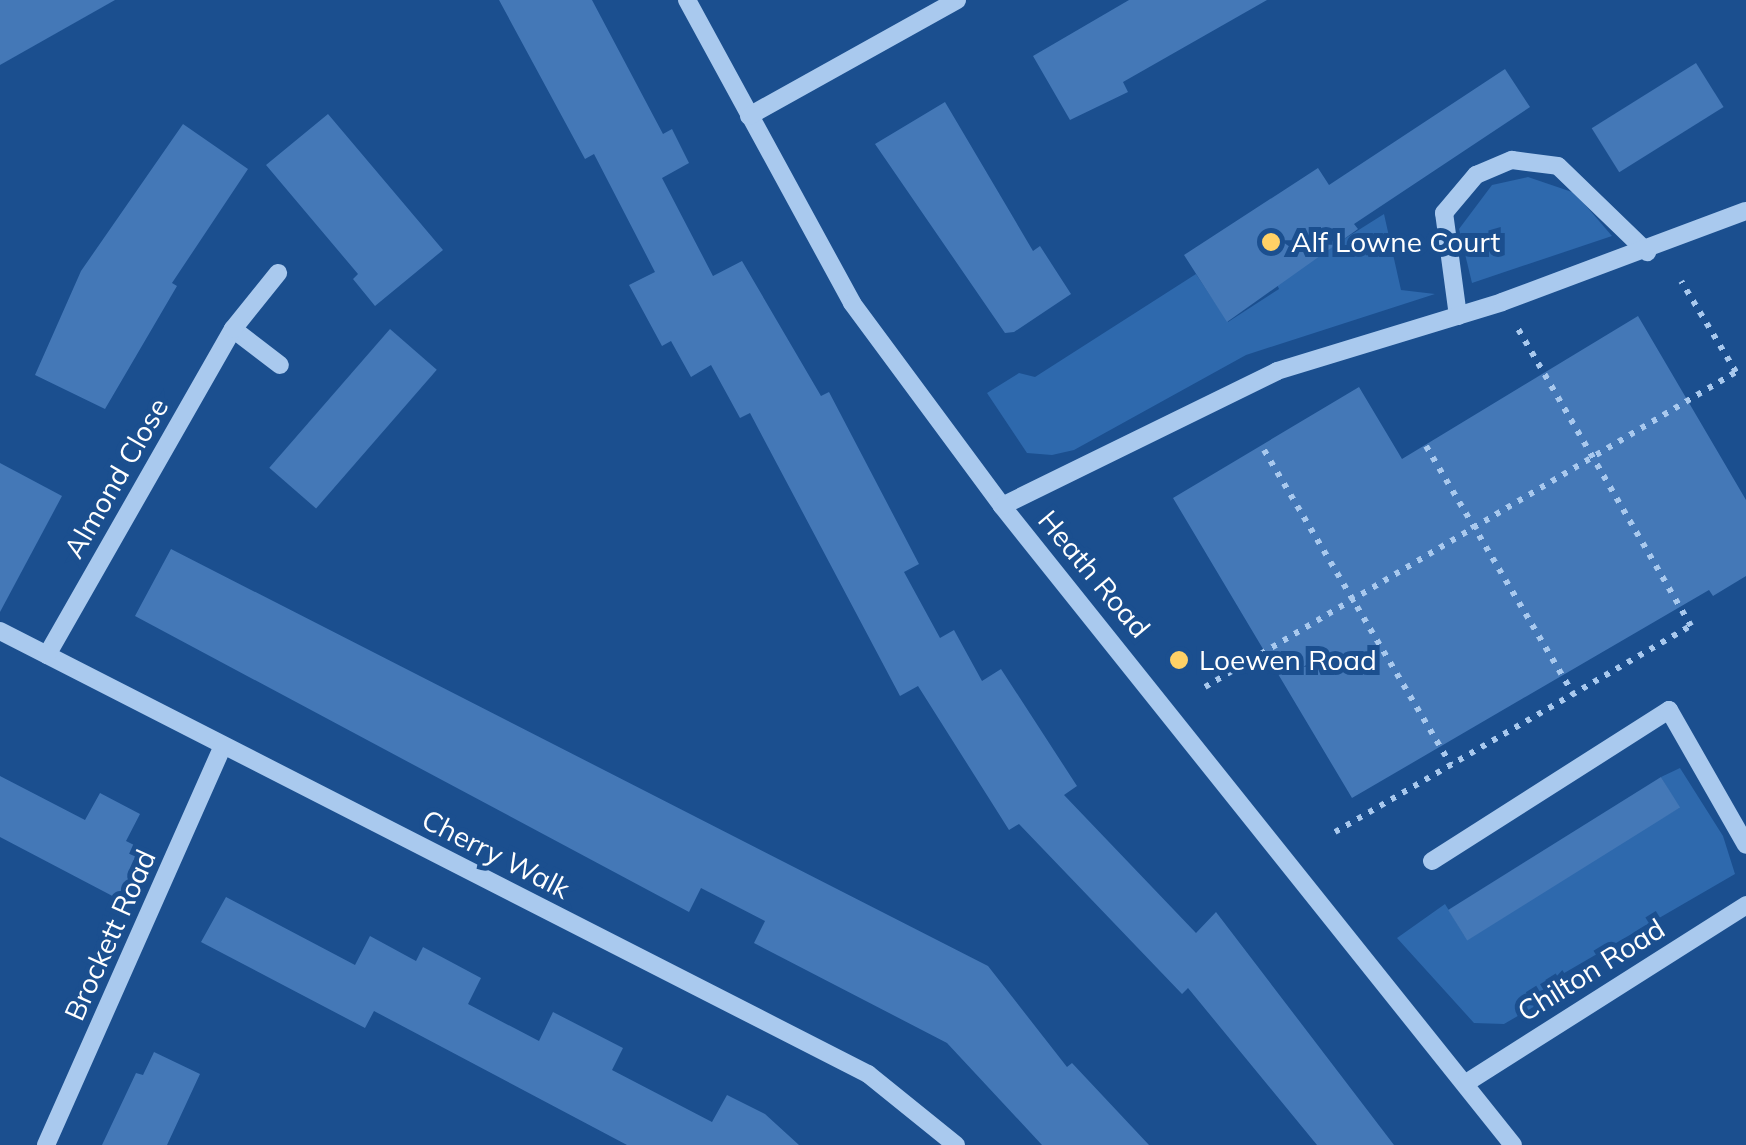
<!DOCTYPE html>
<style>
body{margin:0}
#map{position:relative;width:1746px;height:1145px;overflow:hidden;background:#1b4f8f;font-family:Mulish,sans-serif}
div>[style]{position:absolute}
.green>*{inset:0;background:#2e69ad}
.building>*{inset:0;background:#4478b7;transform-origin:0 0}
.path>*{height:6px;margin-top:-3px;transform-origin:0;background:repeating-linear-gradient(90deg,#a9c9ee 0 5px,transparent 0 13px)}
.minor>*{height:18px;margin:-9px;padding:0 9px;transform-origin:9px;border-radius:9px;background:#a9c9ee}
.dots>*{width:28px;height:28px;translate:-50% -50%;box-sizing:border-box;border:5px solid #1b4f8f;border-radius:50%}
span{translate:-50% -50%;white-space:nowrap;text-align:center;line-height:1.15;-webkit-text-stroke:10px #1b4f8f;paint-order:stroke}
.poi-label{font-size:28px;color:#fff}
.left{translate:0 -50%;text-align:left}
.street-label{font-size:28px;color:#fff}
</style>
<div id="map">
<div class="green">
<div style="clip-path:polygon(1528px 177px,1575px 193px,1612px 236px,1472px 283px,1459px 229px,1492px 185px)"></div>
<div style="clip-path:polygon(1384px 214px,1401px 290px,1435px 294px,1246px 355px,1074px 450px,1052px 455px,1027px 453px,987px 393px,1019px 373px,1035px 377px,1196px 274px,1228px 322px,1279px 289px,1276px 282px)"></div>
<div style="clip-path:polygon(1680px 768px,1723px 836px,1735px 874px,1547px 983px,1535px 1006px,1504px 1024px,1474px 1023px,1397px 938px,1445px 904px,1464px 935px,1679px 808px,1661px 777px)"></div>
</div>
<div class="building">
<div style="clip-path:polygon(0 0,115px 0,0 65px)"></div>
<div style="clip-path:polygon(499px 0,592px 0,663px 134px,672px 129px,689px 163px,662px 178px,713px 276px,742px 261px,821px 396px,829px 392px,919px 564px,904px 572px,940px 638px,954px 630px,982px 681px,1001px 669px,1077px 786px,1064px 795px,1196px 933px,1216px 912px,1394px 1145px,1317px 1145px,1188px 988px,1182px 994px,1019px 824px,1009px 830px,918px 686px,900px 696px,750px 413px,740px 418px,711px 365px,691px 377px,671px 341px,662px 346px,629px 285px,655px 272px,594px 154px,585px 159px)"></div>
<div style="clip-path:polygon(1129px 0,1267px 0,1123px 82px,1128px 92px,1070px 120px,1033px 56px)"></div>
<div style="left:1696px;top:63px;width:52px;height:123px;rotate:58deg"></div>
<div style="clip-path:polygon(1505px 69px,1530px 107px,1354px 224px,1358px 229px,1227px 322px,1184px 255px,1318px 168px,1329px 185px)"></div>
<div style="clip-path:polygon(945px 102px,1033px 251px,1040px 246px,1071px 294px,1014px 332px,1005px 333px,875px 144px)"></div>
<div style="clip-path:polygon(328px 114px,443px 250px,375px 306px,353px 279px,358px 274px,266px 165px)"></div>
<div style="clip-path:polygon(183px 124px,248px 169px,172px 283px,177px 286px,105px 409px,35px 375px,81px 271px)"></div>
<div style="clip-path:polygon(1638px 316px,1746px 500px,1746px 576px,1713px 596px,1709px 590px,1352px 798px,1173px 498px,1359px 387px,1402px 459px)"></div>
<div style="left:390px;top:329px;width:62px;height:184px;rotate:41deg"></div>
<div style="clip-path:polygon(0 463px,62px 496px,0 612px)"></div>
<div style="clip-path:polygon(171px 549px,988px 966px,1067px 1067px,1072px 1063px,1149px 1145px,1042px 1145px,947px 1043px,754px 943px,765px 921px,701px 888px,689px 912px,135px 616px)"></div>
<div style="clip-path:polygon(0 776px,85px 820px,100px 793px,140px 814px,126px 841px,148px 852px,122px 901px,0 837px)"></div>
<div style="left:1661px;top:777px;width:36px;height:251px;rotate:58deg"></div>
<div style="clip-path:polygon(226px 897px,355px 965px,370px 936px,416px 961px,423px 947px,481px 978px,468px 1004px,539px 1041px,553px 1012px,623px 1048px,612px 1070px,712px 1122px,727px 1095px,765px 1114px,799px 1145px,627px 1145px,374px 1011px,365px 1028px,201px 942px)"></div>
<div style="clip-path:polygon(154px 1052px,200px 1074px,167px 1145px,102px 1145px,136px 1073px,143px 1075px)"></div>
</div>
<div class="path">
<div style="left:1426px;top:446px;width:288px;rotate:59.3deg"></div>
<div style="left:1264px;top:450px;width:366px;rotate:59.3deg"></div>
<div style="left:1205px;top:687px;width:617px;rotate:-30.68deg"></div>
<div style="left:1736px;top:372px;width:106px;rotate:-121.1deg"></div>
<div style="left:1335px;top:832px;width:411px;rotate:-30.1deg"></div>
<div style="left:1691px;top:626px;width:344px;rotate:-120.2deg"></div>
</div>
<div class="minor">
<div style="left:687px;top:0;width:345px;rotate:61.4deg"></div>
<div style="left:852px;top:303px;width:252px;rotate:53.5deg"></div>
<div style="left:1002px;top:506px;width:818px;rotate:51.35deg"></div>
<div style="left:749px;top:116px;width:238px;rotate:-29.1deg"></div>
<div style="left:1458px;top:316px;width:104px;rotate:-97.7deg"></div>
<div style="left:1444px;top:213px;width:50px;rotate:-49.9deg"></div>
<div style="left:1476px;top:175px;width:39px;rotate:-23deg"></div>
<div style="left:1512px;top:160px;width:46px;rotate:7.4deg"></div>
<div style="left:1558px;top:166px;width:124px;rotate:44deg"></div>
<div style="left:233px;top:329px;width:59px;rotate:37.5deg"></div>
<div style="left:1002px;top:506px;width:306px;rotate:-26.1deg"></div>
<div style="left:1277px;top:371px;width:235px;rotate:-17deg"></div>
<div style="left:1502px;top:302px;width:260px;rotate:-20.5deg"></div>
<div style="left:0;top:631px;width:975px;rotate:27.04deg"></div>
<div style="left:868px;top:1074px;width:113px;rotate:38.9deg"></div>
<div style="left:47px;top:655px;width:375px;rotate:-60.3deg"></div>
<div style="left:233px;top:329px;width:72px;rotate:-51.2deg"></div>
<div style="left:1432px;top:861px;width:281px;rotate:-32.5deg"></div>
<div style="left:1669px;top:710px;width:155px;rotate:60.3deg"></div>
<div style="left:1466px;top:1083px;width:332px;rotate:-32.4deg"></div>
<div style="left:46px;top:1145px;width:436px;rotate:-66.1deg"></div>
</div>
<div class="dots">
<div style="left:1271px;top:242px;background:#ffd166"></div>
<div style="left:1179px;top:660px;background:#ffd166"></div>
</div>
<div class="poi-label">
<span class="left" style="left:1291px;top:242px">Alf Lowne Court</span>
<span class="left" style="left:1199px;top:660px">Loewen Road</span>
</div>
<div class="street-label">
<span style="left:116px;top:478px;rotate:-60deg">Almond Close</span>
<span style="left:1094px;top:574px;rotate:50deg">Heath Road</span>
<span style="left:496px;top:854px;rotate:27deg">Cherry Walk</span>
<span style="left:110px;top:935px;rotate:-66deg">Brockett Road</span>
<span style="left:1591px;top:970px;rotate:-32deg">Chilton Road</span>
</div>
</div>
